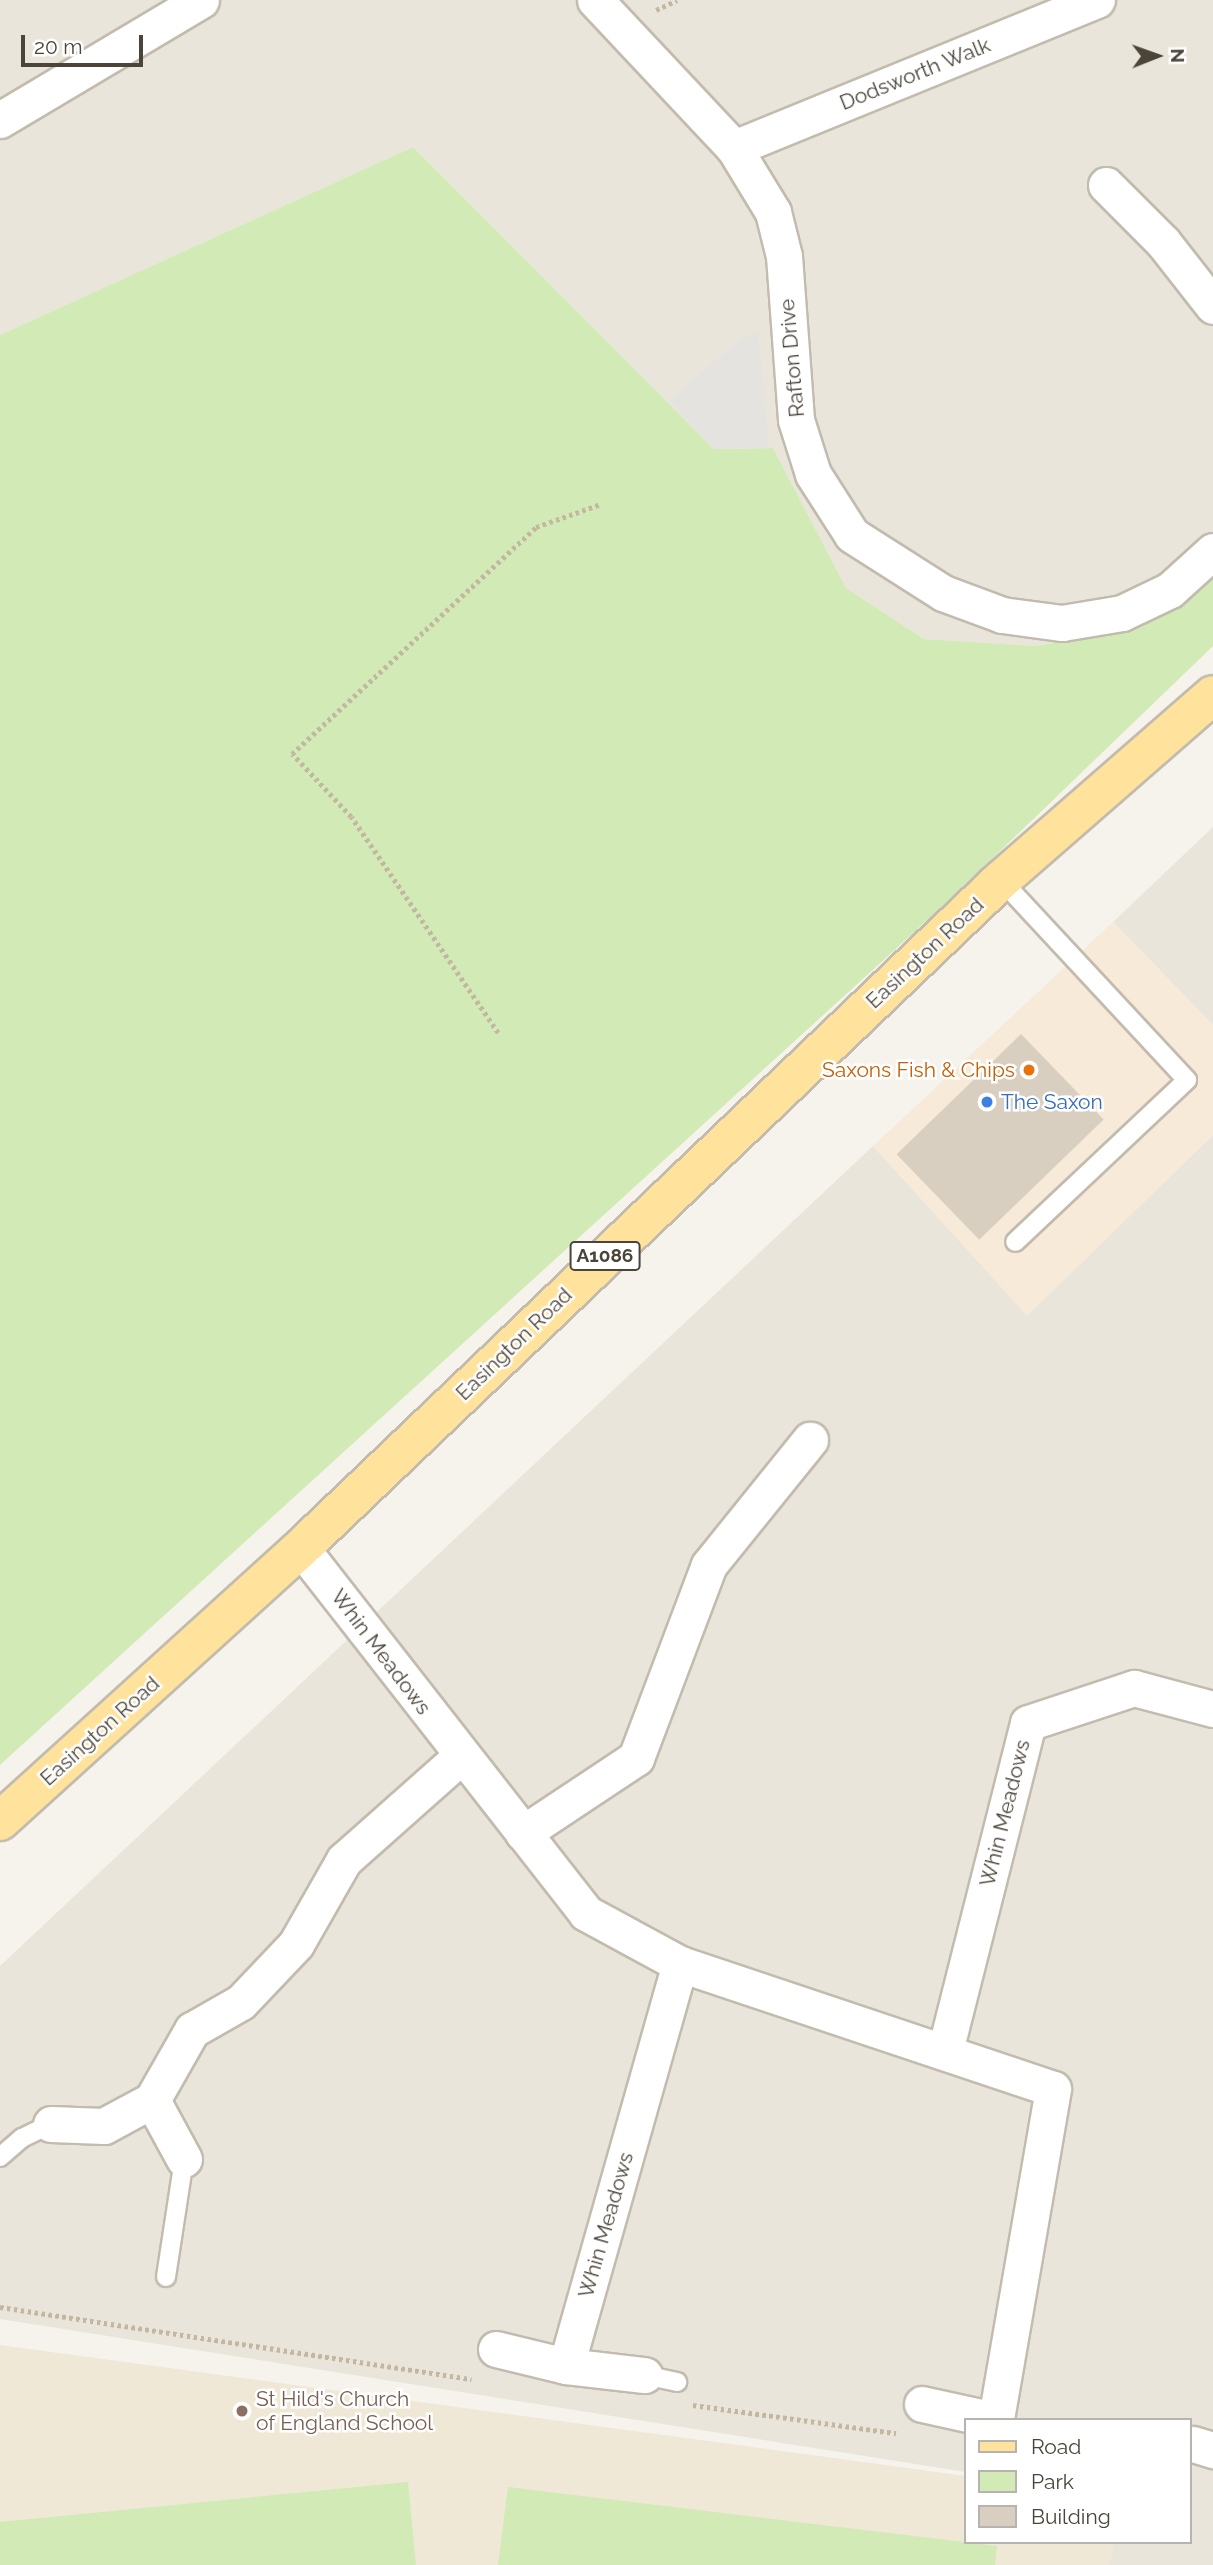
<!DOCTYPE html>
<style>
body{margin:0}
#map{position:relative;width:1213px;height:2565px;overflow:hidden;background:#f6f3ec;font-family:Raleway,sans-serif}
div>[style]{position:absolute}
.residential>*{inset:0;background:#eae5da}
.commercial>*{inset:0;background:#f7ead8}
.education>*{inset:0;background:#efe8d6}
.green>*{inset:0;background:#d2eab5}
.parking>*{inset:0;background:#e5e3e0}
.building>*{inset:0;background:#d8cfc1;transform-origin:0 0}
.path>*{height:4.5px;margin-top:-2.25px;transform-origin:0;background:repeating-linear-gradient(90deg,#c4b79f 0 3.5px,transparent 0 7px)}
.roads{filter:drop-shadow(2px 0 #c2bbae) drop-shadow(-2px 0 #c2bbae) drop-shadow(0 2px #c2bbae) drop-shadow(0 -2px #c2bbae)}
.lane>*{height:18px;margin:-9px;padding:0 9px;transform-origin:9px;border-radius:9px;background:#fff}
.street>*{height:35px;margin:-17.5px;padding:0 17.5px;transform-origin:17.5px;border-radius:17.5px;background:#fff}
.primary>*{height:38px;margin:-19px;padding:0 19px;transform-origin:19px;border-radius:19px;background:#ffe39c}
.dots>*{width:19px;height:19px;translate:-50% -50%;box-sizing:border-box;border:4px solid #fff;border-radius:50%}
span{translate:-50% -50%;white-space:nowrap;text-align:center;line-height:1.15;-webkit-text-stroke:5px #fff;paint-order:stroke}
.shield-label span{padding:2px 5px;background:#fff;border:2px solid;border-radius:5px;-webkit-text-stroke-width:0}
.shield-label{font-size:19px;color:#4b4439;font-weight:700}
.street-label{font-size:21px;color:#4b4439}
.food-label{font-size:21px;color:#c56008}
.right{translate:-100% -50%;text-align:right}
.shop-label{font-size:21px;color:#366cbe}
.left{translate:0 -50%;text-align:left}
.education-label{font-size:21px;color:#785e54}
.legend{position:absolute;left:964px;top:2418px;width:228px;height:126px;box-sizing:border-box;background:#fff;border:2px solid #b7b4b0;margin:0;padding:9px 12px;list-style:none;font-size:21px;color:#4b4439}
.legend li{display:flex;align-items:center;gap:14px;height:35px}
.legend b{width:35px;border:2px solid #b7b4b0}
.north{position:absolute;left:1122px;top:21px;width:70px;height:70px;-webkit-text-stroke:5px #fff;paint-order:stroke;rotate:89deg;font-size:19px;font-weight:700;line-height:28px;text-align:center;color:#4b4439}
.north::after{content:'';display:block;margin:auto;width:24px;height:32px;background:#4b4439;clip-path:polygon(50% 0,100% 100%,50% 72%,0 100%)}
.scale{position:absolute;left:21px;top:35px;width:122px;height:32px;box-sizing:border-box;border:4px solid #4b4439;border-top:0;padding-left:9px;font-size:21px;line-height:24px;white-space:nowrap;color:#4b4439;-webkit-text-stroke:5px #fff;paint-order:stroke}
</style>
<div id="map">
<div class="residential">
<div style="clip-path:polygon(0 0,1213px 0,1213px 578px,1142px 627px,1036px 646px,924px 639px,846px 588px,773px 448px,714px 449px,413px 147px,0 335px)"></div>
<div style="clip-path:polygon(1213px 827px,1213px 1025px,1113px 922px)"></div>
<div style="clip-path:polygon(1213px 1135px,1213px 2565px,1109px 2565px,1114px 2542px,1190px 2542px,1190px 2420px,966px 2420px,966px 2472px,0 2319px,0 1966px,873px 1146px,1027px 1315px)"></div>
</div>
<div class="commercial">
<div style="clip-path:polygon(1113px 922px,1213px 1025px,1213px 1135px,1027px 1316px,873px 1146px)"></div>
</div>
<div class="education">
<div style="clip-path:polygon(0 2345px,966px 2476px,966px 2542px,1114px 2542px,1109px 2565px,0 2565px)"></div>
</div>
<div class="green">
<div style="clip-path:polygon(413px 147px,714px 449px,773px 448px,846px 588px,924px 639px,1036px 646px,1142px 627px,1213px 578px,1213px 646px,944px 905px,0 1765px,0 335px)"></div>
<div style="clip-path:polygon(408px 2482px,416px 2565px,0 2565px,0 2522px)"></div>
<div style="clip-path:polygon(508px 2487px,997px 2546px,995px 2565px,498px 2565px)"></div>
</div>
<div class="parking">
<div style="clip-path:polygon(758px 332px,769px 448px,714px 449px,669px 400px,742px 338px)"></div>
</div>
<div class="building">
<div style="left:1021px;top:1034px;width:119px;height:173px;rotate:46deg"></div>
</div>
<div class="path">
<div style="left:656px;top:10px;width:23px;rotate:-25deg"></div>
<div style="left:498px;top:1033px;width:261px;rotate:-124.2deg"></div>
<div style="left:351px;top:817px;width:86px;rotate:-133.1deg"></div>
<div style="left:292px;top:754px;width:333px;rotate:-42.9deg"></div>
<div style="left:536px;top:527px;width:69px;rotate:-19.5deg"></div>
<div style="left:0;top:2307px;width:477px;rotate:8.7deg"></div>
<div style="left:693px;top:2405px;width:205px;rotate:7.9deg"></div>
</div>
<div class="roads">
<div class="lane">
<div style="left:1001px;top:880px;width:273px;rotate:47.1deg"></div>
<div style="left:1187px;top:1080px;width:236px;rotate:136.7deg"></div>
<div style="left:0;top:2157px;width:29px;rotate:-41deg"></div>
<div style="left:22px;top:2138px;width:32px;rotate:-26deg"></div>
<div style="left:166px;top:2277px;width:119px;rotate:-81.3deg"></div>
<div style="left:644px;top:2375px;width:34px;rotate:12deg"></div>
</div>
<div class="street">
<div style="left:595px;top:0;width:203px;rotate:46.8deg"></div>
<div style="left:734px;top:148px;width:75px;rotate:58.6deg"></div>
<div style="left:773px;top:212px;width:45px;rotate:76deg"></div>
<div style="left:784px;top:256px;width:164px;rotate:85.8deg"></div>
<div style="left:796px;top:420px;width:57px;rotate:72.5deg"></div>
<div style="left:813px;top:474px;width:72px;rotate:57.4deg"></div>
<div style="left:852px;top:535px;width:108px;rotate:32.5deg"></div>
<div style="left:943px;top:593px;width:63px;rotate:20.4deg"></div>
<div style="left:1002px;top:615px;width:61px;rotate:7.6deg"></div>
<div style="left:1062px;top:623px;width:61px;rotate:-9.5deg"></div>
<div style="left:1122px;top:613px;width:53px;rotate:-25.6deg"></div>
<div style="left:1170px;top:590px;width:58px;rotate:-42.2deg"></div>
<div style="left:0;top:120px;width:234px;rotate:-30.8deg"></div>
<div style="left:734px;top:148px;width:392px;rotate:-22.2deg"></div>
<div style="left:1106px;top:185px;width:81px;rotate:45deg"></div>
<div style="left:1163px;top:242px;width:81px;rotate:52deg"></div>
<div style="left:301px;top:1548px;width:463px;rotate:52deg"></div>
<div style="left:586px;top:1913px;width:107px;rotate:28.5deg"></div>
<div style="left:680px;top:1964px;width:393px;rotate:18.5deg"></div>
<div style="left:1053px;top:2089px;width:336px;rotate:99.8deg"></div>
<div style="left:523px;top:1833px;width:136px;rotate:-33.6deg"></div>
<div style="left:636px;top:1758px;width:206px;rotate:-69.3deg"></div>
<div style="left:709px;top:1565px;width:161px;rotate:-51.1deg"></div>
<div style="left:945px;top:2051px;width:338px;rotate:-75.8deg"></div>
<div style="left:1028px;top:1723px;width:112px;rotate:-18.3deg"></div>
<div style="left:1134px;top:1688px;width:82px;rotate:14.9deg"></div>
<div style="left:51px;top:2124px;width:53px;rotate:2.2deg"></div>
<div style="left:104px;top:2126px;width:55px;rotate:-28.4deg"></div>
<div style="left:184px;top:2159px;width:67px;rotate:-118.5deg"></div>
<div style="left:152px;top:2100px;width:81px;rotate:-60.3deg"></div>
<div style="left:192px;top:2030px;width:56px;rotate:-29.7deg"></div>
<div style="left:241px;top:2002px;width:80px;rotate:-46.5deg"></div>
<div style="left:296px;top:1944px;width:97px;rotate:-60.3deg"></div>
<div style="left:344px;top:1860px;width:155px;rotate:-41.6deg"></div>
<div style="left:496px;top:2349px;width:72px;rotate:13.7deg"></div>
<div style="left:566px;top:2366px;width:79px;rotate:6.6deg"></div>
<div style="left:566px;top:2366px;width:418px;rotate:-74.2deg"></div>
<div style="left:922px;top:2404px;width:75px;rotate:12.4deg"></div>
<div style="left:1193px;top:2444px;width:21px;rotate:17deg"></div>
</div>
<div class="primary">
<div style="left:0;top:1821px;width:406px;rotate:-42.2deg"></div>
<div style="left:301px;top:1548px;width:968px;rotate:-43.66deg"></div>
<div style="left:1001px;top:880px;width:281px;rotate:-41.1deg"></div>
</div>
</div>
<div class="dots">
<div style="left:1029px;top:1070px;background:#e8710a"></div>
<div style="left:987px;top:1102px;background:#3f7fe0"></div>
<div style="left:242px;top:2411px;background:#8d6e63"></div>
</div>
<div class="shield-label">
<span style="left:605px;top:1256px">A1086</span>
</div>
<div class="street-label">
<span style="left:915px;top:74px;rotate:-22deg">Dodsworth Walk</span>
<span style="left:792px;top:358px;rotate:-95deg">Rafton Drive</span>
<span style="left:925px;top:953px;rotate:-43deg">Easington Road</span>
<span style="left:514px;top:1344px;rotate:-44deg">Easington Road</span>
<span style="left:381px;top:1652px;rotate:53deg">Whin Meadows</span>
<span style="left:100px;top:1731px;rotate:-42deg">Easington Road</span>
<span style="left:1005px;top:1813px;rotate:-76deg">Whin Meadows</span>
<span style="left:606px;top:2225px;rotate:-74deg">Whin Meadows</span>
</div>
<div class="food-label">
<span class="right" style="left:1015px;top:1070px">Saxons Fish &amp; Chips</span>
</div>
<div class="shop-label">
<span class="left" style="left:1001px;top:1102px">The Saxon</span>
</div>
<div class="education-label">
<span class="left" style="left:256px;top:2411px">St Hild's Church<br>of England School</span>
</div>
<ul class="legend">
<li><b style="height:9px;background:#ffe39c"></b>Road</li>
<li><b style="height:19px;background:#d2eab5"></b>Park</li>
<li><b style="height:19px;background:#d8cfc1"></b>Building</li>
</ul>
<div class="north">N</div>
<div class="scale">20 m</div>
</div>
